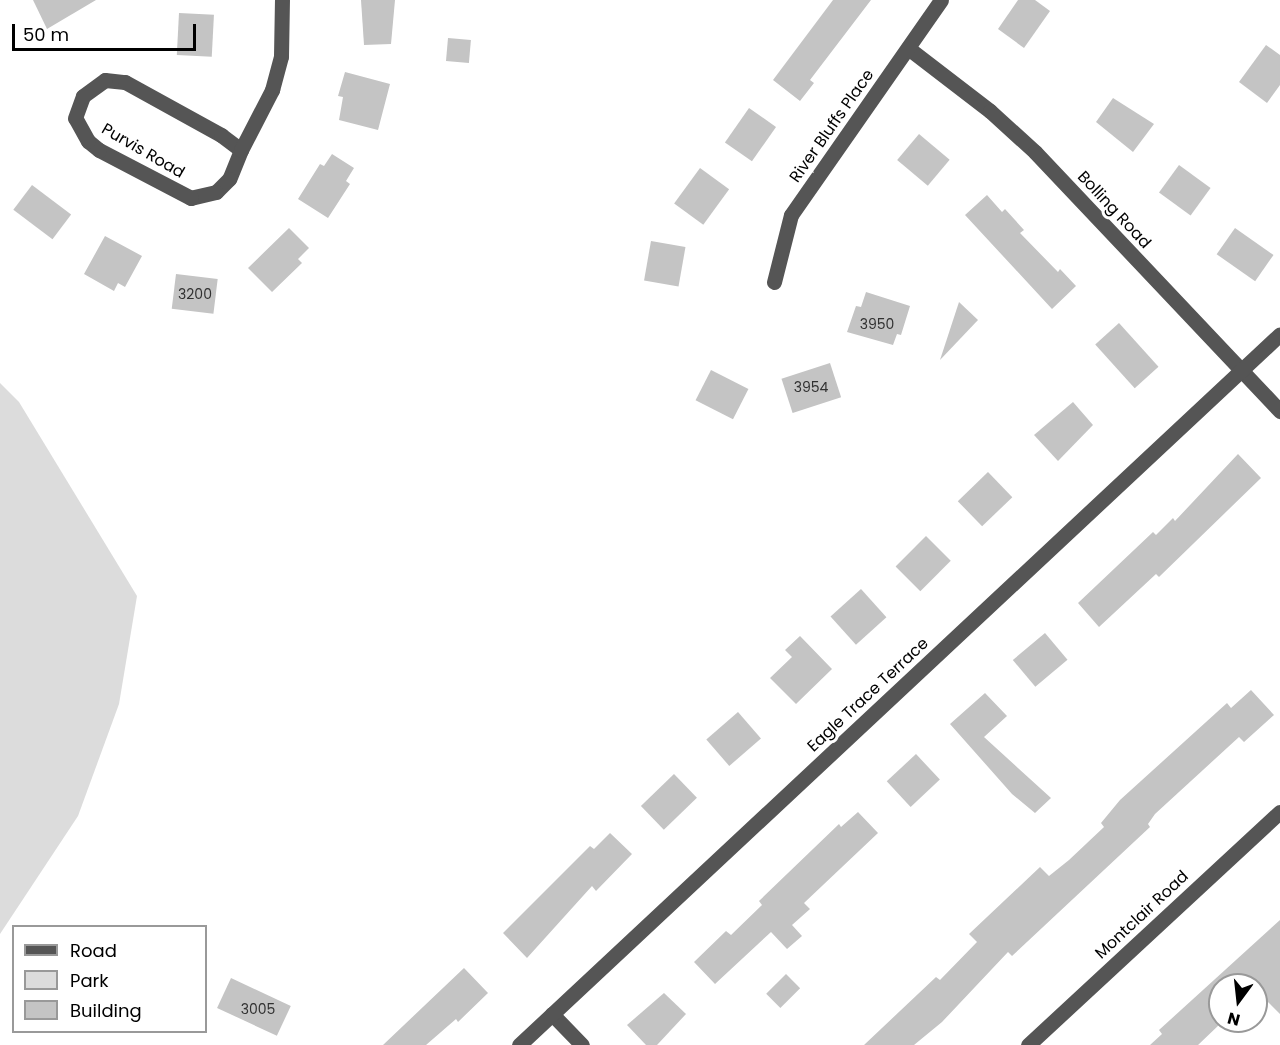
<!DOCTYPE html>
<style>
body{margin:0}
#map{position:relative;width:1280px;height:1045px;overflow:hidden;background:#fff;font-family:Poppins,sans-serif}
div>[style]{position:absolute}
.green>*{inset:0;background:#dcdcdc}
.building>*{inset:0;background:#c4c4c4;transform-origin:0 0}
.minor>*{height:15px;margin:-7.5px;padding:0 7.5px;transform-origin:7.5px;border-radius:7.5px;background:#555}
span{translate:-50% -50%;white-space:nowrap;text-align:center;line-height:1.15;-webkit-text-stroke:6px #fff;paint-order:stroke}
.number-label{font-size:14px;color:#313131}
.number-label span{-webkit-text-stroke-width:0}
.street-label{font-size:16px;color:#000}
.legend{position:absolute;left:12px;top:925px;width:195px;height:108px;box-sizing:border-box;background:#fff;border:2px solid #999;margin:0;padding:8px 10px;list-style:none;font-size:18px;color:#000}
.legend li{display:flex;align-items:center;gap:12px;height:30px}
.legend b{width:30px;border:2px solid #999}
.north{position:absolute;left:1208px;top:973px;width:60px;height:60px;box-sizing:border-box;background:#fff;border:2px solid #999;border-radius:50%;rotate:195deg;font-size:16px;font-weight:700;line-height:24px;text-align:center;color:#000}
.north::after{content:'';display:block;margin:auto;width:21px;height:27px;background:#000;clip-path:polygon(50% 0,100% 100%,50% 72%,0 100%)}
.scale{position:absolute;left:12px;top:24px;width:184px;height:27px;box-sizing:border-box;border:3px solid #000;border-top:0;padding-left:8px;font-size:18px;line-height:21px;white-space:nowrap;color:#000;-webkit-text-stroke:4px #fff;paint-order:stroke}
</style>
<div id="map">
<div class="green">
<div style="clip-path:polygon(0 383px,19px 402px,137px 596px,119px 704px,78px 816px,0 934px)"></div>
</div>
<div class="building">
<div style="clip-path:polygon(33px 0,96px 0,47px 29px)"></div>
<div style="clip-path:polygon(361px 0,395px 0,391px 44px,364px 45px)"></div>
<div style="clip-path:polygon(833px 0,871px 0,810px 80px,814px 83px,800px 101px,773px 80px)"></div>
<div style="clip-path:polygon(1018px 0,1035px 0,1050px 11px,1024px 48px,998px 29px)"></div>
<div style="left:179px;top:13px;width:35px;height:42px;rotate:3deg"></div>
<div style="left:448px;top:38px;width:23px;height:23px;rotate:5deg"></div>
<div style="clip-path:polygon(1266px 45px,1280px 55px,1280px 85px,1267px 103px,1239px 82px)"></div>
<div style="clip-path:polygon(345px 72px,390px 84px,378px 130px,339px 120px,343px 97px,338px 96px)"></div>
<div style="clip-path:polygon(1113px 98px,1154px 124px,1133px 152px,1096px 122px)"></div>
<div style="left:749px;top:108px;width:33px;height:42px;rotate:35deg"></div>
<div style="left:919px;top:134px;width:40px;height:34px;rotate:40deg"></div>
<div style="clip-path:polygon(332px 154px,354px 168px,346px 181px,350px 184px,328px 218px,298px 199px,320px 164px,324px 166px)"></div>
<div style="left:1179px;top:165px;width:39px;height:34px;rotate:36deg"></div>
<div style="left:700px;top:168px;width:36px;height:44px;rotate:36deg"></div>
<div style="left:32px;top:185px;width:49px;height:31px;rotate:37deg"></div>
<div style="clip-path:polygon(987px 195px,1002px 212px,1005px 209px,1024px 230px,1020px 233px,1058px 272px,1060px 269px,1076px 286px,1052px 309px,965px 215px)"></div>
<div style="clip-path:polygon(289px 228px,309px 248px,298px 259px,302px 263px,272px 292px,248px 268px)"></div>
<div style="left:1235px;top:228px;width:47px;height:32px;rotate:35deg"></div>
<div style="clip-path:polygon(105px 236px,142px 256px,125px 287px,118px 283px,114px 291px,84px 274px)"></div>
<div style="left:651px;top:241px;width:35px;height:40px;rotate:10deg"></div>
<div style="left:176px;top:274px;width:42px;height:35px;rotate:7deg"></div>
<div style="clip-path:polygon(866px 292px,910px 306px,901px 335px,897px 334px,893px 345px,847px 332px,856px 306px,861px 307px)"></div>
<div style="clip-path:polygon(959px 302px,978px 320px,940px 360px)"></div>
<div style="left:1119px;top:323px;width:59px;height:32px;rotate:48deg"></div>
<div style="left:830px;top:363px;width:36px;height:51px;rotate:72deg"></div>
<div style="left:711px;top:370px;width:42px;height:34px;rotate:27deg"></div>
<div style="clip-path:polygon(1073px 402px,1093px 425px,1058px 461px,1034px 435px)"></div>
<div style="clip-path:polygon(1238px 454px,1261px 478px,1159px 577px,1156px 574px,1099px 627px,1078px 603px,1153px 532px,1156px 535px,1173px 518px,1175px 521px)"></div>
<div style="left:988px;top:472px;width:35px;height:42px;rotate:46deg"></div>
<div style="left:926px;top:536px;width:35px;height:43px;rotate:45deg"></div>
<div style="left:861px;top:589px;width:38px;height:41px;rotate:48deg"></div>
<div style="left:1045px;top:633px;width:35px;height:42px;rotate:50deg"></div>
<div style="clip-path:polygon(800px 636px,832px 669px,796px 704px,770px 678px,792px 657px,785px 650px)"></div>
<div style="clip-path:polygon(1251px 690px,1274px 715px,1244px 742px,1239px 737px,1155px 814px,1148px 824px,1150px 827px,1012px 956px,1008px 952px,942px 1022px,914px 1045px,864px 1045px,936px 977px,940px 980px,977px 942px,969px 934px,1040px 867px,1049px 876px,1069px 860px,1104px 827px,1101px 823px,1120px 800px,1227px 703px,1231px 708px)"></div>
<div style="clip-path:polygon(985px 693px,1007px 716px,984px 737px,1051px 798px,1035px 813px,1012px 794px,950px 724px)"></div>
<div style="left:738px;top:712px;width:35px;height:42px;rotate:49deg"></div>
<div style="left:916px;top:754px;width:35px;height:40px;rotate:47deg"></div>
<div style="left:674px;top:774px;width:33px;height:46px;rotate:46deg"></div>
<div style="clip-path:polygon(858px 812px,878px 833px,804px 903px,810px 909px,792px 925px,802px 936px,787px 949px,771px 932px,715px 984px,694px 962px,726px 931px,731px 935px,762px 905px,759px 901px,839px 824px,841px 827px)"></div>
<div style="clip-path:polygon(610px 833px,632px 854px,596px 891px,592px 886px,527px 958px,503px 933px,590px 846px,594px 849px)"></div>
<div style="clip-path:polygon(1280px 920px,1280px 1014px,1256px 990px,1256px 985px,1220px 985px,1220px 1024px,1198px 1045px,1150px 1045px,1162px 1034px,1159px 1030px)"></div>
<div style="clip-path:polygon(464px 968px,488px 993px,458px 1022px,456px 1019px,426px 1045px,383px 1045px)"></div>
<div style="left:786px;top:974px;width:20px;height:28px;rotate:45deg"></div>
<div style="left:231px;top:978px;width:66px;height:33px;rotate:25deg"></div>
<div style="clip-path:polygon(664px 993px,686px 1014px,657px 1045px,646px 1045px,627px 1025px)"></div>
</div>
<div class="minor">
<div style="left:908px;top:48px;width:103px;rotate:37.5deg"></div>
<div style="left:990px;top:111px;width:61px;rotate:42.3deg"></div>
<div style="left:1035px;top:152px;width:357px;rotate:46.6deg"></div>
<div style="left:105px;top:80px;width:20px;rotate:6deg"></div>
<div style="left:125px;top:82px;width:110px;rotate:28.9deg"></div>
<div style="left:221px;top:135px;width:25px;rotate:37deg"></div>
<div style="left:241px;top:150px;width:31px;rotate:112deg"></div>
<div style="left:229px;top:179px;width:18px;rotate:135deg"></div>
<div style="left:216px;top:192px;width:26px;rotate:167deg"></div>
<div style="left:191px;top:198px;width:104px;rotate:-152.4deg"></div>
<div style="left:99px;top:150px;width:14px;rotate:-141deg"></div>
<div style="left:88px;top:141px;width:26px;rotate:-119deg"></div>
<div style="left:75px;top:118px;width:23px;rotate:-70deg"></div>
<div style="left:83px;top:96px;width:27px;rotate:-36deg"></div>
<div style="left:241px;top:150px;width:68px;rotate:-62.7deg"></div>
<div style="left:272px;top:90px;width:35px;rotate:-75deg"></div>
<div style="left:281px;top:56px;width:56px;rotate:-89deg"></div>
<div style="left:774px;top:282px;width:69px;rotate:-75.8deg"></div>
<div style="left:791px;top:215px;width:262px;rotate:-55.1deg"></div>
<div style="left:552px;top:1014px;width:43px;rotate:45.9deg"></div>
<div style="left:519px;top:1045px;width:1041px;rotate:-43.05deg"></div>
<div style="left:1028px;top:1045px;width:343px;rotate:-42.8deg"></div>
</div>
<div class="number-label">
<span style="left:195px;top:294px">3200</span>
<span style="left:877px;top:324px">3950</span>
<span style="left:811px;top:387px">3954</span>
<span style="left:258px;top:1009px">3005</span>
</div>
<div class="street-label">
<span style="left:832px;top:126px;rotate:-55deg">River Bluffs Place</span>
<span style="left:143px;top:151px;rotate:30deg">Purvis Road</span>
<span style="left:1114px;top:210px;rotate:47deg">Bolling Road</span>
<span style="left:868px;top:695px;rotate:-43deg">Eagle Trace Terrace</span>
<span style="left:1142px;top:915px;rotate:-43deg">Montclair Road</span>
</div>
<ul class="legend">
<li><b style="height:8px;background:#555"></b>Road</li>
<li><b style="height:16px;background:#dcdcdc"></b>Park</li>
<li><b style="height:16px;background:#c4c4c4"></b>Building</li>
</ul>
<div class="north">N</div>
<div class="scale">50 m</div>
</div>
